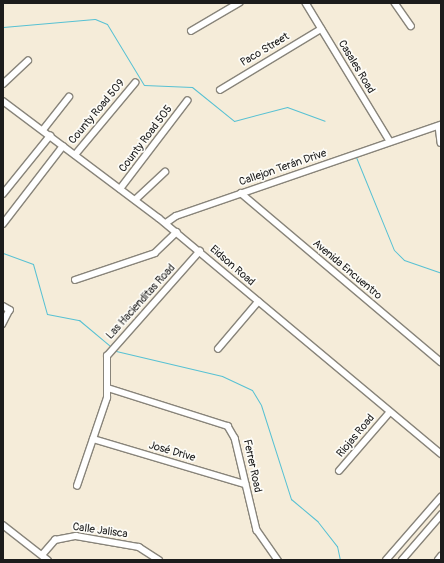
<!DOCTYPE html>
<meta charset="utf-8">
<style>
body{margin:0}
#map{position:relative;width:444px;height:563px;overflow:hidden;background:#f5ecd9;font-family:Pangolin,sans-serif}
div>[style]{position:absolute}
.stream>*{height:1px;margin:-0.5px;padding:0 0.5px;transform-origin:0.5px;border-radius:0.5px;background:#57c1d3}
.roads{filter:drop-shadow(1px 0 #88847a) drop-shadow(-1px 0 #88847a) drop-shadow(0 1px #88847a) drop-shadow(0 -1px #88847a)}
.minor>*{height:5.5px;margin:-2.75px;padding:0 2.75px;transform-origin:2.75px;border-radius:2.75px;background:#fff}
span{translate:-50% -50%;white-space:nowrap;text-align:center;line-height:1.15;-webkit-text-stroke:3.5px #fdfcf7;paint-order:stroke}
.street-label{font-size:11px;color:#1c1c1c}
.frame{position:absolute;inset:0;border:4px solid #1c1c1c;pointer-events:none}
</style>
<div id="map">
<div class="stream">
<div style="left:3px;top:27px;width:92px;rotate:-5deg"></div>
<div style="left:95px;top:19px;width:13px;rotate:23deg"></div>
<div style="left:107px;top:24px;width:71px;rotate:58.8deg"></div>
<div style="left:144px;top:85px;width:48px;rotate:2.4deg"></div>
<div style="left:192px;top:87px;width:54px;rotate:39deg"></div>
<div style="left:234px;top:121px;width:55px;rotate:-14.8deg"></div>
<div style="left:287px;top:107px;width:40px;rotate:20.2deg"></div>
<div style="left:356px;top:157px;width:100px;rotate:67.8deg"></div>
<div style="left:394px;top:250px;width:14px;rotate:45deg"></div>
<div style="left:404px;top:260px;width:39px;rotate:19deg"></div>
<div style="left:3px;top:253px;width:32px;rotate:20deg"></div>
<div style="left:33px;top:264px;width:52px;rotate:74.4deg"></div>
<div style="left:47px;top:314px;width:33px;rotate:11deg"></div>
<div style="left:79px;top:320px;width:40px;rotate:40deg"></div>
<div style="left:116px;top:351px;width:109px;rotate:13.3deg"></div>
<div style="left:222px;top:376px;width:33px;rotate:25deg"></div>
<div style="left:252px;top:390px;width:17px;rotate:59deg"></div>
<div style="left:261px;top:405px;width:99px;rotate:72.3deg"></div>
<div style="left:291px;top:499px;width:35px;rotate:40deg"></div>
<div style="left:318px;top:522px;width:31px;rotate:52deg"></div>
<div style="left:337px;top:546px;width:14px;rotate:78deg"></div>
</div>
<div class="roads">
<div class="minor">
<div style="left:306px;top:3px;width:162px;rotate:58.7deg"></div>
<div style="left:395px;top:3px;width:28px;rotate:55deg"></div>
<div style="left:191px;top:31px;width:56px;rotate:-30.3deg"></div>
<div style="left:3px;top:84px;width:34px;rotate:-43deg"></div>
<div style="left:220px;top:90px;width:118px;rotate:-31.1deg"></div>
<div style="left:3px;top:101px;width:195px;rotate:36.9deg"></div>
<div style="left:159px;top:218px;width:368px;rotate:39.9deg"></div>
<div style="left:439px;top:126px;width:17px;rotate:83deg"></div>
<div style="left:43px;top:130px;width:42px;rotate:-51.8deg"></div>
<div style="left:75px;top:155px;width:94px;rotate:-50.2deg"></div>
<div style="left:120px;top:189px;width:111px;rotate:-52.7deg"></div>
<div style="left:241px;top:193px;width:262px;rotate:40.2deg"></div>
<div style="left:3px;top:194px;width:75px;rotate:-51deg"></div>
<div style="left:135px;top:200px;width:41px;rotate:-43deg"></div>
<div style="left:166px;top:223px;width:12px;rotate:-35deg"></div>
<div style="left:176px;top:216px;width:280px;rotate:-19deg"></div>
<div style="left:3px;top:224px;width:98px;rotate:-52.4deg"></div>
<div style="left:75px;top:280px;width:84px;rotate:-18.6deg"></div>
<div style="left:155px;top:253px;width:30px;rotate:-44deg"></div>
<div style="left:3px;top:306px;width:8px;rotate:30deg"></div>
<div style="left:10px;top:310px;width:16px;rotate:117deg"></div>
<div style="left:218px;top:349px;width:62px;rotate:-49.6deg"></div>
<div style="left:108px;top:388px;width:126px;rotate:17.6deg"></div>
<div style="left:228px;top:426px;width:14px;rotate:60deg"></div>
<div style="left:235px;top:438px;width:95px;rotate:76.6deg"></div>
<div style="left:257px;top:530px;width:37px;rotate:55deg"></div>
<div style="left:93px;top:439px;width:159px;rotate:16.5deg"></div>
<div style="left:339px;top:471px;width:77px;rotate:-49.2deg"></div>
<div style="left:77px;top:486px;width:93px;rotate:-71.2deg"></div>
<div style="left:107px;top:398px;width:42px;rotate:-90deg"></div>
<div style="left:107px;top:356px;width:140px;rotate:-48.5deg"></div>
<div style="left:3px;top:525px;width:57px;rotate:37.9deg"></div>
<div style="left:42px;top:555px;width:20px;rotate:-49deg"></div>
<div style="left:55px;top:540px;width:21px;rotate:-11deg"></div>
<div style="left:76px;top:536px;width:64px;rotate:9.9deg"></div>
<div style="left:139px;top:547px;width:24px;rotate:33deg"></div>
<div style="left:386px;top:560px;width:84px;rotate:-48.9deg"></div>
<div style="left:402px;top:560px;width:60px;rotate:-49.1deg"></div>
<div style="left:438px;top:560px;width:5px;rotate:-53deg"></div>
</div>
</div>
<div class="street-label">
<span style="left:265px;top:50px;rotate:-31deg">Paco Street</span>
<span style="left:356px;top:67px;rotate:59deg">Casales Road</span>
<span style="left:97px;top:112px;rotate:-50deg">County Road 509</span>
<span style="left:146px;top:139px;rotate:-53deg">County Road 505</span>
<span style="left:283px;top:168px;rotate:-19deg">Callejon Terán Drive</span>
<span style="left:232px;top:266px;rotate:41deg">Eidson Road</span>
<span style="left:347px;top:270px;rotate:40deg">Avenida Encuentro</span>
<span style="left:141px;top:302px;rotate:-48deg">Las Hacienditas Road</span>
<span style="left:356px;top:436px;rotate:-50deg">Riojas Road</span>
<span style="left:172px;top:452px;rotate:16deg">José Drive</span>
<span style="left:252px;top:466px;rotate:78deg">Ferrer Road</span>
<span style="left:100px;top:531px;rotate:8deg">Calle Jalisca</span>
</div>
<div class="frame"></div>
</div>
